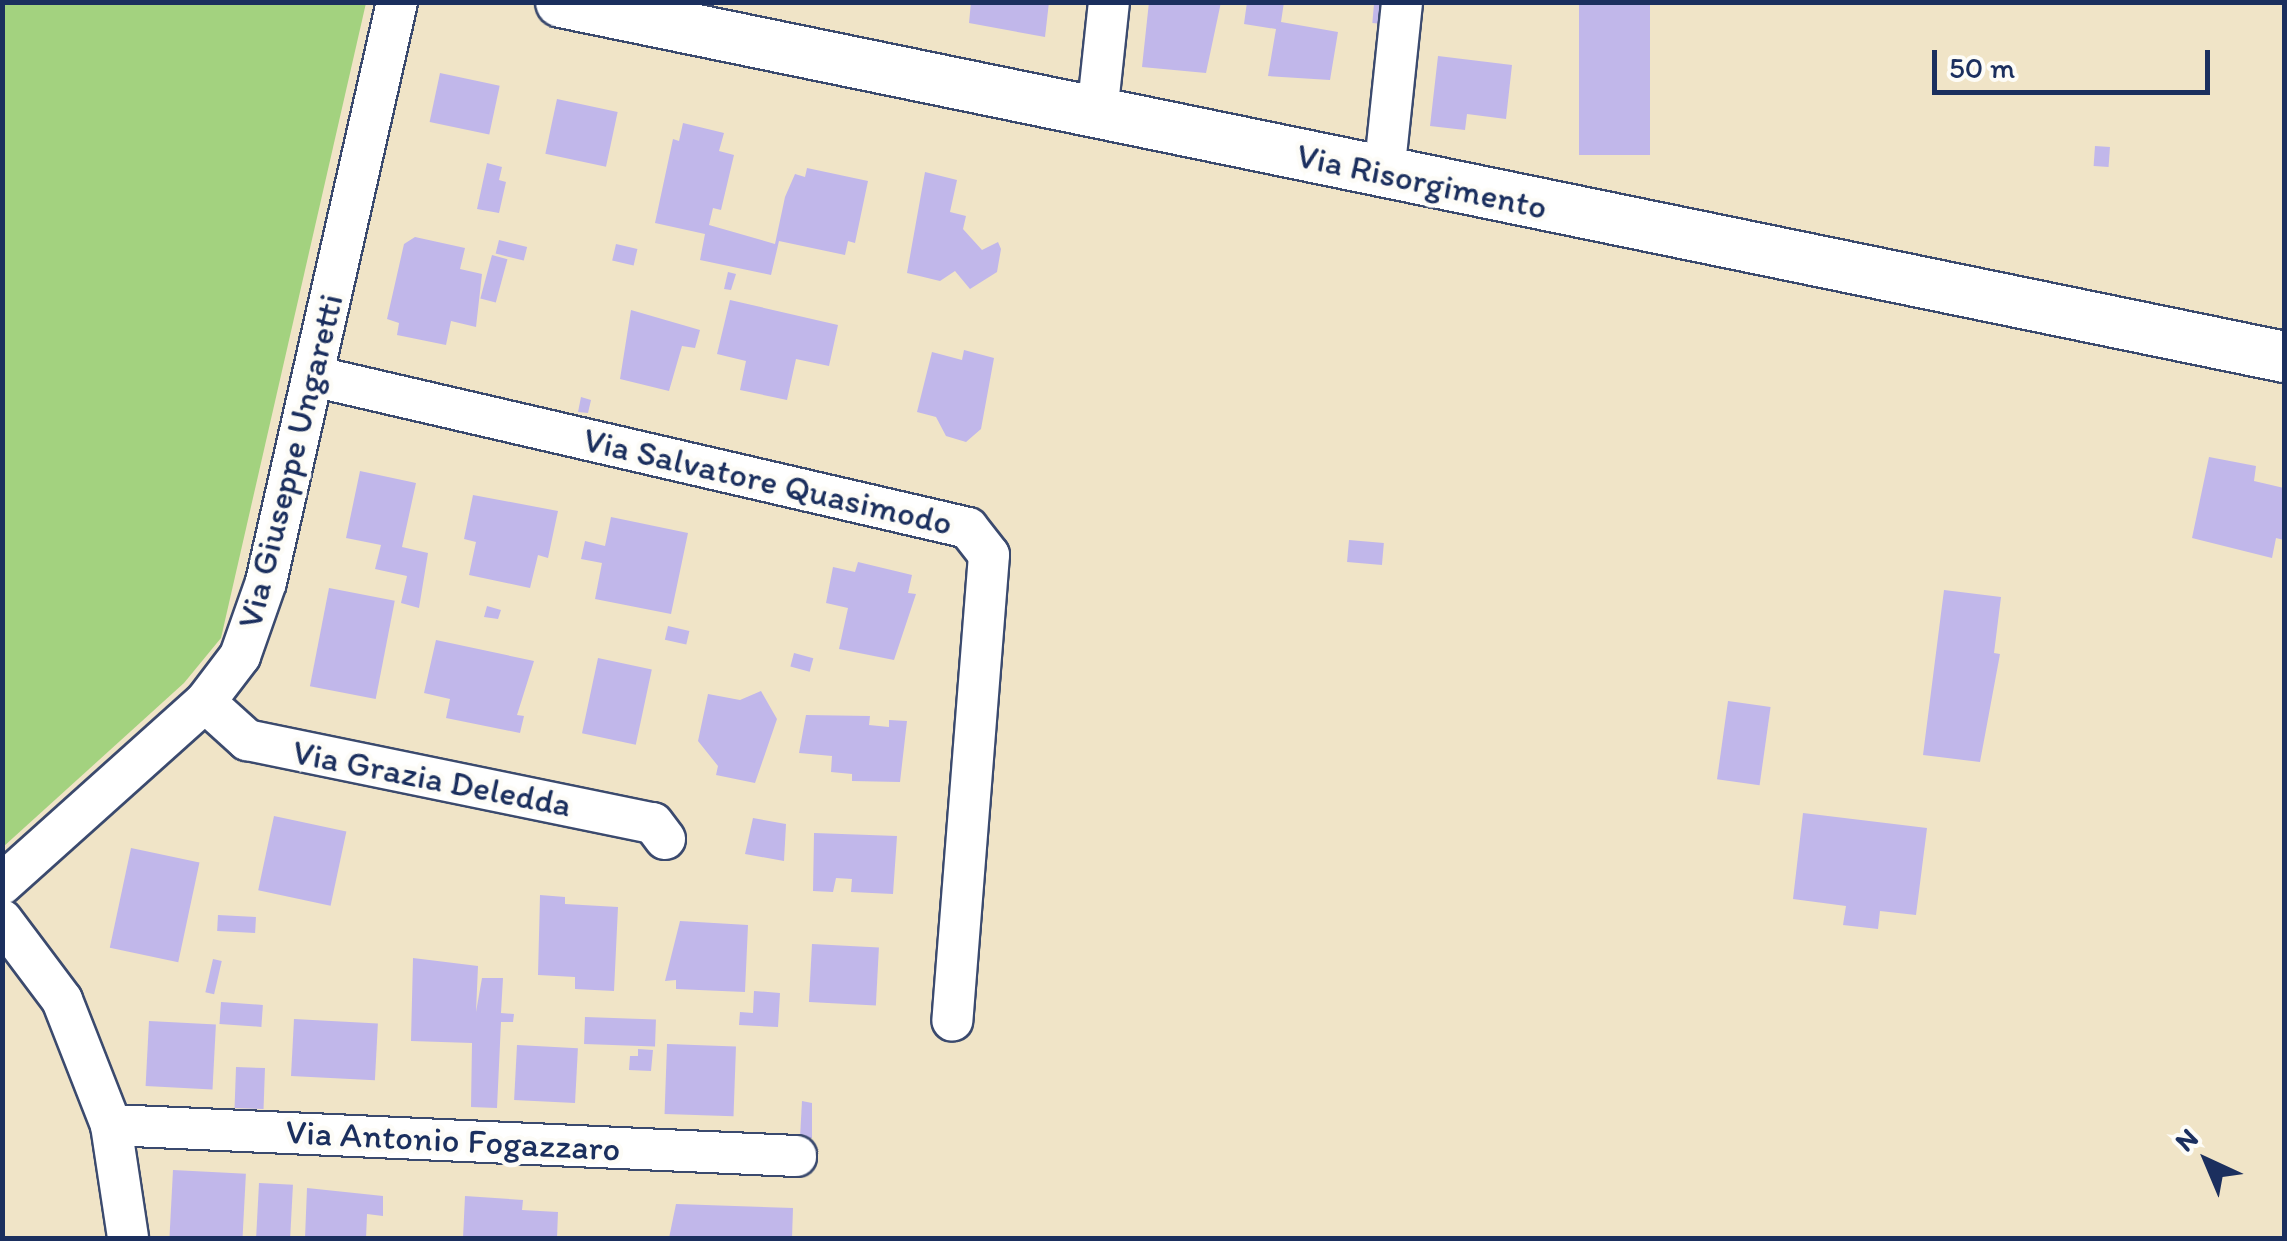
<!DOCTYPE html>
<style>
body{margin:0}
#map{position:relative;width:2287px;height:1241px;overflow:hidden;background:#f0e4c7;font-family:Itim,sans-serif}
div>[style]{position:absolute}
.green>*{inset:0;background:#a3d27f}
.building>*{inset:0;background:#c1b7ea;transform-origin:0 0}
.roads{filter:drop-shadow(2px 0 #3b4a6e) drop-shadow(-2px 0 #3b4a6e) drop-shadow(0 2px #3b4a6e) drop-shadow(0 -2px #3b4a6e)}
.minor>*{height:40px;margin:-20px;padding:0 20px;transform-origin:20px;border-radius:20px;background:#fff}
.tertiary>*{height:50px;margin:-25px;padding:0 25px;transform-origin:25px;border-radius:25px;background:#fff}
span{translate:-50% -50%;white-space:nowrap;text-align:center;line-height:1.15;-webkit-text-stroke:9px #fdfcf7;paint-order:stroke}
.street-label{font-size:35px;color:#1b2f5e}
.frame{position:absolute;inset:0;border:5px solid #1b2f5e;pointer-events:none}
.north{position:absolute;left:2157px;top:1111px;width:100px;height:100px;-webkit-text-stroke:8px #fdfcf7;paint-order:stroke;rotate:316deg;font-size:28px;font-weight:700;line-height:40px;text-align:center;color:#1b2f5e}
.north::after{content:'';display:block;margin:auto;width:35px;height:45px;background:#1b2f5e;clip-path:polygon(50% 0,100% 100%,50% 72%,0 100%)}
.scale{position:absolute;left:1932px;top:50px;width:278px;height:45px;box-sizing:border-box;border:5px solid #1b2f5e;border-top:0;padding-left:12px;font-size:30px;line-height:35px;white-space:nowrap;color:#1b2f5e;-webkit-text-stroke:8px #fdfcf7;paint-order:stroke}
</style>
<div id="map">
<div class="green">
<div style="clip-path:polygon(3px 2px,366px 3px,221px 638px,184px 683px,3px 847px)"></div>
</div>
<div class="building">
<div style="clip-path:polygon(971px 2px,1049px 2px,1045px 37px,969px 23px)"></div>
<div style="clip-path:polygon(1149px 2px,1221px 2px,1206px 73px,1142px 67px)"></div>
<div style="clip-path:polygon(1247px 2px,1284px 2px,1281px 22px,1338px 32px,1330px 80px,1268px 76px,1276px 29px,1244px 24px)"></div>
<div style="left:1579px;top:2px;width:71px;height:153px"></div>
<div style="left:1374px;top:4px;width:11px;height:19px;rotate:5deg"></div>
<div style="clip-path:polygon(1438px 56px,1512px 65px,1506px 119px,1467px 114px,1465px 130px,1430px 126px)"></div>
<div style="left:440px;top:73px;width:61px;height:50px;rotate:12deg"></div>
<div style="left:557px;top:99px;width:62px;height:56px;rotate:12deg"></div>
<div style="clip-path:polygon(683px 123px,724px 133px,719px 151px,734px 155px,721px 210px,713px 208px,709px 225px,775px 244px,785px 197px,795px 174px,805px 177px,807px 168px,868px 181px,855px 243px,848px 241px,845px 255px,779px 241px,771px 275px,700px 260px,705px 234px,655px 223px,673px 139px,679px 141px)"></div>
<div style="left:2095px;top:146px;width:15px;height:20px;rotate:4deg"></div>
<div style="clip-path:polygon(487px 163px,502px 167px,499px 180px,506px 182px,499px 213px,477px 209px)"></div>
<div style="clip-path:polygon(925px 172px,957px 180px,950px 212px,966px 216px,963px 229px,982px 250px,998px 242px,1001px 249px,997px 272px,970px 289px,955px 271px,940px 281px,907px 273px)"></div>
<div style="clip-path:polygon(415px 237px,465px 248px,460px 269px,482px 274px,476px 327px,451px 321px,446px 345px,397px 335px,399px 323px,387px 319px,404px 244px)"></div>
<div style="left:499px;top:240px;width:29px;height:14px;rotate:14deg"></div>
<div style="left:616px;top:244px;width:22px;height:17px;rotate:13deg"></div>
<div style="left:492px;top:255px;width:16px;height:45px;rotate:15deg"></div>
<div style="clip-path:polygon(728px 272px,736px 274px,731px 290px,724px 289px)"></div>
<div style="clip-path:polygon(730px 300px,838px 325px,829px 366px,796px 359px,787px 400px,740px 390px,746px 361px,717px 354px)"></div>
<div style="clip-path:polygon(631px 310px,700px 330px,695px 348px,682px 346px,669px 391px,620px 379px)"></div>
<div style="clip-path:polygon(964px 350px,994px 358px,981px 429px,966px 442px,946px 436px,936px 417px,917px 412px,932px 352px,962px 360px)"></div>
<div style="clip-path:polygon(581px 397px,591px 400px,588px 413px,578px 412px)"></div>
<div style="clip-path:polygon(2209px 457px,2256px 466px,2254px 481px,2284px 488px,2284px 540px,2276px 538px,2272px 558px,2192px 538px)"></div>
<div style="clip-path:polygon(360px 471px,416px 483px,402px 547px,428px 553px,419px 608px,401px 603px,407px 576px,375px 569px,381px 545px,346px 538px)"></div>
<div style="clip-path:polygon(473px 495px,558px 511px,548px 558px,538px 555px,530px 588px,469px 575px,476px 542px,464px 539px)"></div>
<div style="clip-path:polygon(611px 517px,688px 533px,671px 614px,595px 599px,602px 563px,581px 559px,585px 541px,605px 546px)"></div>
<div style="left:1349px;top:540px;width:35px;height:22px;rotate:5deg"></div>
<div style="clip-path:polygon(858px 562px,912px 575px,908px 593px,916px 594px,894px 660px,839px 649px,848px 608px,826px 603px,833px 567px,855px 572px)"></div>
<div style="left:329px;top:588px;width:67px;height:100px;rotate:11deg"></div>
<div style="clip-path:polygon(1944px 590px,2001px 597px,1994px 653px,2000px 654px,1980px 762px,1923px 755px)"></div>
<div style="clip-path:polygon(487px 606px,501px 610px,498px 619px,484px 617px)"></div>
<div style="left:668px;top:626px;width:22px;height:14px;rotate:13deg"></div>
<div style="clip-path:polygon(436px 640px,534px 661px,517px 715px,524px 716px,520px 733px,446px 718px,450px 699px,424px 693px)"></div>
<div style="left:794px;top:653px;width:20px;height:14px;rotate:15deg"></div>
<div style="left:598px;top:658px;width:55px;height:77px;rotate:12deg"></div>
<div style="clip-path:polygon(761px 691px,777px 719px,755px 783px,716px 775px,718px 766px,698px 741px,708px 694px,740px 700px)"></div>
<div style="left:1728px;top:701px;width:43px;height:79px;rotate:8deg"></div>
<div style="clip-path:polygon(806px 715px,870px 716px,869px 725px,889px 727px,889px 720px,907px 721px,900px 782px,852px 781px,852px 774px,831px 772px,832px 756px,799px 753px)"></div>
<div style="clip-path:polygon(1803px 813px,1927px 828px,1916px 915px,1880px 911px,1878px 929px,1843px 925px,1846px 906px,1793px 899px)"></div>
<div style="left:274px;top:816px;width:74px;height:76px;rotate:12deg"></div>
<div style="clip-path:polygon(753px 818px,786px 824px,784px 861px,745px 854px)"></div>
<div style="clip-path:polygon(814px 833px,897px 836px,893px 894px,851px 892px,852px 879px,836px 878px,833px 892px,813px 891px)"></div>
<div style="left:131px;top:848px;width:70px;height:102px;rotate:12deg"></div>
<div style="clip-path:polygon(540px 895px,565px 897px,565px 904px,618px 907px,614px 991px,575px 989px,575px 977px,538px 975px)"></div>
<div style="left:218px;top:915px;width:38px;height:16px;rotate:3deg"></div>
<div style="clip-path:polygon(680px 921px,748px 925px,745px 992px,676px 989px,676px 980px,665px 981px)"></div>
<div style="left:812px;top:944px;width:67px;height:58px;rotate:3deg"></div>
<div style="clip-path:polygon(413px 958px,478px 966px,476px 1012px,482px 978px,503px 978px,501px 1013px,514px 1014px,513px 1022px,501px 1022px,497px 1108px,471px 1107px,472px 1043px,411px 1041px)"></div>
<div style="left:213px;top:959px;width:9px;height:34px;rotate:13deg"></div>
<div style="clip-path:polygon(754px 991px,780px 993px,778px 1027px,739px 1025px,740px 1012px,753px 1013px)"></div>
<div style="left:221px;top:1002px;width:42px;height:22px;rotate:4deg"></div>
<div style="left:585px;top:1017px;width:71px;height:27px;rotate:2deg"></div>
<div style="left:294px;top:1019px;width:84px;height:57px;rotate:3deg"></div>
<div style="left:149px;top:1021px;width:67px;height:65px;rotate:3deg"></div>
<div style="left:667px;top:1044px;width:69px;height:70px;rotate:2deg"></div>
<div style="left:517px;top:1045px;width:61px;height:55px;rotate:3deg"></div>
<div style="clip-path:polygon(638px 1049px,653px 1050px,651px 1071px,629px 1070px,630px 1056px,638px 1056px)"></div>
<div style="left:236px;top:1067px;width:29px;height:41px;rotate:2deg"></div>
<div style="clip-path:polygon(802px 1101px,812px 1103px,812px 1138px,800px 1138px)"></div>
<div style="left:173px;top:1170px;width:73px;height:68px;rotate:3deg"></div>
<div style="left:259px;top:1183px;width:34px;height:55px;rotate:3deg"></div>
<div style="clip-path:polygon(307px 1188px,383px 1196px,383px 1216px,367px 1214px,366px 1238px,305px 1238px)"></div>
<div style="clip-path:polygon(465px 1196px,523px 1200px,522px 1210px,558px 1212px,557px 1238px,463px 1238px)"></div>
<div style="clip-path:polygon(676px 1204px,793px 1208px,792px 1238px,669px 1238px)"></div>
</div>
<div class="roads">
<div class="minor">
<div style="left:1097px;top:114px;width:113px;rotate:-83.9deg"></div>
<div style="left:1384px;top:174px;width:173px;rotate:-84deg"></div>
<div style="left:313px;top:376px;width:672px;rotate:13.06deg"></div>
<div style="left:968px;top:528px;width:34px;rotate:52deg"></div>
<div style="left:989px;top:555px;width:467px;rotate:94.5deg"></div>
<div style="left:205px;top:702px;width:57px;rotate:42.1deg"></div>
<div style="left:247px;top:740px;width:414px;rotate:11.6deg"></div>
<div style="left:653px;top:823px;width:20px;rotate:53deg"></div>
<div style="left:2px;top:884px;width:273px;rotate:-41.9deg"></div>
<div style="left:205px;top:702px;width:58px;rotate:-52.7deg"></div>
<div style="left:240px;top:656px;width:78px;rotate:-70.6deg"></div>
<div style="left:266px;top:582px;width:595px;rotate:-77.27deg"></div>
<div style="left:2px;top:920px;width:100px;rotate:53.1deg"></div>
<div style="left:62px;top:1000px;width:134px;rotate:68.6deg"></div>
<div style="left:111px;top:1125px;width:114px;rotate:81.4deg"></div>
<div style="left:111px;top:1125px;width:686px;rotate:2.59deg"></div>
</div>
<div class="tertiary">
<div style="left:561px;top:2px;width:1759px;rotate:11.64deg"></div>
</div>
</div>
<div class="street-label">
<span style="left:1422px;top:181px;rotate:12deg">Via Risorgimento</span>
<span style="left:290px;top:461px;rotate:-76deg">Via Giuseppe Ungaretti</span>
<span style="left:768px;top:481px;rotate:13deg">Via Salvatore Quasimodo</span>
<span style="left:432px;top:778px;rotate:11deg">Via Grazia Deledda</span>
<span style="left:453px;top:1140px;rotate:3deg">Via Antonio Fogazzaro</span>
</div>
<div class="frame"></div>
<div class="north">N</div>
<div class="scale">50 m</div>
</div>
